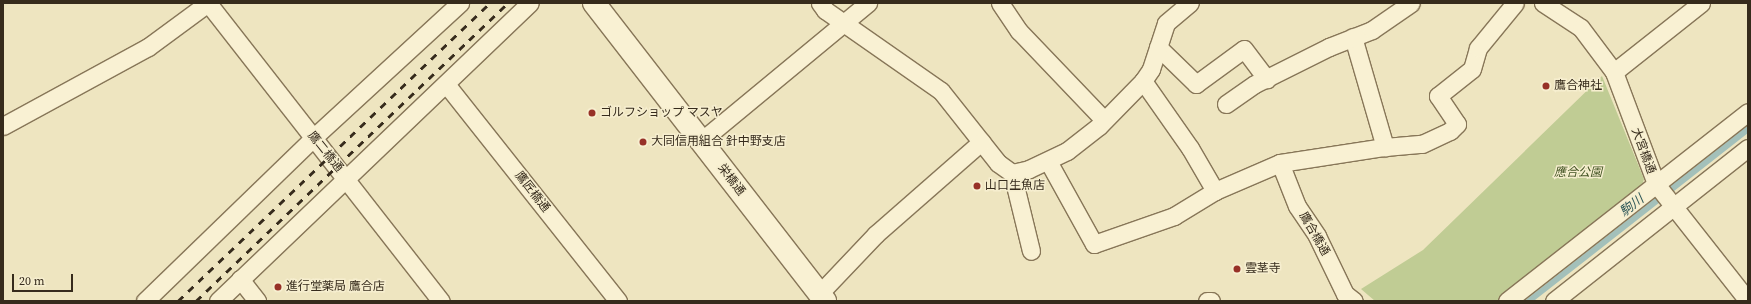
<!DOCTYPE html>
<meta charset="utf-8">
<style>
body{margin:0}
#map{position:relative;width:1751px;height:304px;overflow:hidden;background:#eee5c0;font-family:"Source Serif 4","Noto Sans JP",serif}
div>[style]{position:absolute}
.green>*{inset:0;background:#c0cc94}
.stream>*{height:6px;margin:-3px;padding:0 3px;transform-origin:3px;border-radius:3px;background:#a3c0ba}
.roads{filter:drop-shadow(1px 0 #877658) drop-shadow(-1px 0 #877658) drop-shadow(0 1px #877658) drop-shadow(0 -1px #877658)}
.street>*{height:17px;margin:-8.5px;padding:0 8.5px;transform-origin:8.5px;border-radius:8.5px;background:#f9f1d3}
.secondary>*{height:22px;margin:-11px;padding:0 11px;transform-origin:11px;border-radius:11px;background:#f9f1d3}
.rail>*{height:3px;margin-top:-1.5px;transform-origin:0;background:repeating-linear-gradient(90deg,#362b1c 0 7px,transparent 0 14px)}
.dots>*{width:11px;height:11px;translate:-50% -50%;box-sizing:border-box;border:2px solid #f6eecf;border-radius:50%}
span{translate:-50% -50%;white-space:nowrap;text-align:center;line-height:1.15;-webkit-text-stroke:3px #f6eecf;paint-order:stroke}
.poi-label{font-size:12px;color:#362b1c}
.left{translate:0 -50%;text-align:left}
.street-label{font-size:12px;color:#362b1c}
.park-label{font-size:12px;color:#425323;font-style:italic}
.water-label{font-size:13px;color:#2b5557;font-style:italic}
.frame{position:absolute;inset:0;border:4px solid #362b1c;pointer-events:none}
.scale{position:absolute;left:12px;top:274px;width:61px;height:18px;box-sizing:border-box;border:2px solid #362b1c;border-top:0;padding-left:5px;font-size:12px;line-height:14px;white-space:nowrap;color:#362b1c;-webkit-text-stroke:3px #f6eecf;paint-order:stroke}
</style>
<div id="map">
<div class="green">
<div style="clip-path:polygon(1602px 76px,1644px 179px,1641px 189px,1497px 301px,1375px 301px,1361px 289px,1423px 250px)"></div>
</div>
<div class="stream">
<div style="left:1529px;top:301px;width:278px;rotate:-38.1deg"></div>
</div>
<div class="roads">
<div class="street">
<div style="left:208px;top:3px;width:378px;rotate:52deg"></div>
<div style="left:820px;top:3px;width:9px;rotate:54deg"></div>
<div style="left:825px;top:10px;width:141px;rotate:34.9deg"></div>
<div style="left:941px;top:91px;width:92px;rotate:51.6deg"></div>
<div style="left:998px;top:163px;width:17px;rotate:36deg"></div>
<div style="left:1012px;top:173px;width:80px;rotate:76.3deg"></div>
<div style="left:1000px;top:3px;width:34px;rotate:56deg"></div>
<div style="left:1019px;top:31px;width:123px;rotate:46.3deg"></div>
<div style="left:1543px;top:3px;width:45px;rotate:33.3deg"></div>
<div style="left:1581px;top:28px;width:55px;rotate:53.1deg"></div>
<div style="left:1614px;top:72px;width:120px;rotate:69.4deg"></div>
<div style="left:1656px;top:184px;width:149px;rotate:51.8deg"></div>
<div style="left:1353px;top:37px;width:115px;rotate:73.8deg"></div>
<div style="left:1158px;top:47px;width:53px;rotate:44.2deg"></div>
<div style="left:1196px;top:84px;width:59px;rotate:-36.1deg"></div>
<div style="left:1244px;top:49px;width:38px;rotate:53deg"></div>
<div style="left:1614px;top:72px;width:111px;rotate:-38.4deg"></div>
<div style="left:1143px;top:81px;width:82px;rotate:55deg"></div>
<div style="left:1190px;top:148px;width:50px;rotate:59.8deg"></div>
<div style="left:446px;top:84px;width:277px;rotate:51.6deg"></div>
<div style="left:1226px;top:104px;width:35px;rotate:-35deg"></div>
<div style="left:1255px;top:84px;width:83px;rotate:-26.6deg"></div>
<div style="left:1329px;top:47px;width:46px;rotate:-21.6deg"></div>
<div style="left:1372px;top:30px;width:47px;rotate:-34.7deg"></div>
<div style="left:3px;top:126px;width:165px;rotate:-28.6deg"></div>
<div style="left:148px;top:47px;width:74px;rotate:-36.3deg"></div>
<div style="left:701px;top:141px;width:217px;rotate:-39.6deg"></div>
<div style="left:1048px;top:161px;width:95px;rotate:61deg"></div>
<div style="left:1094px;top:244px;width:85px;rotate:-19.3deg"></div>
<div style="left:1174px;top:216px;width:48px;rotate:-31.4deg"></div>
<div style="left:1215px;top:191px;width:71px;rotate:-23.3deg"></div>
<div style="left:1280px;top:163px;width:106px;rotate:-8.7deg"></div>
<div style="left:1385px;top:147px;width:37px;rotate:-5deg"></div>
<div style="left:1422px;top:144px;width:31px;rotate:-25deg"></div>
<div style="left:1450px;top:131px;width:10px;rotate:-45deg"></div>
<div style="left:1457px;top:124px;width:34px;rotate:-124deg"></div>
<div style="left:1438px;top:96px;width:43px;rotate:-38.5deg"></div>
<div style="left:1472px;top:69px;width:22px;rotate:-74deg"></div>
<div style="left:1478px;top:48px;width:58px;rotate:-50.6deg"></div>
<div style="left:1280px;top:163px;width:46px;rotate:68.4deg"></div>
<div style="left:1297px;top:206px;width:36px;rotate:56deg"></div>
<div style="left:1317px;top:236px;width:64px;rotate:64.2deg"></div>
<div style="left:1345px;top:294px;width:11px;rotate:38deg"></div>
<div style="left:1012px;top:173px;width:17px;rotate:-13deg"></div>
<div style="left:1029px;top:169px;width:42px;rotate:-25.3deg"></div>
<div style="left:1067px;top:151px;width:41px;rotate:-38deg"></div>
<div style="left:1099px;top:126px;width:63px;rotate:-45.6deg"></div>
<div style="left:1143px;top:81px;width:14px;rotate:-56deg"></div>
<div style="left:1151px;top:69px;width:48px;rotate:-71.9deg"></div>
<div style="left:1166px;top:23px;width:31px;rotate:-40deg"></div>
<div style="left:240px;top:279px;width:28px;rotate:52deg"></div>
<div style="left:819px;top:294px;width:83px;rotate:-46.5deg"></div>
<div style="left:876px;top:234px;width:140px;rotate:-41.2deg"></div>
<div style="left:145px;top:301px;width:234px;rotate:-44.1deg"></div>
<div style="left:313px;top:138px;width:200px;rotate:-42.6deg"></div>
<div style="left:218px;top:301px;width:431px;rotate:-43.7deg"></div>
<div style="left:1207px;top:301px;width:4px"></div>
<div style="left:1507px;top:301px;width:306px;rotate:-38.1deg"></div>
<div style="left:1554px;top:301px;width:247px;rotate:-38.3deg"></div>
</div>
<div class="secondary">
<div style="left:594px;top:3px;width:377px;rotate:52.2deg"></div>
</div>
</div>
<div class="rail">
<div style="left:178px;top:301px;width:431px;rotate:-43.7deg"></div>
<div style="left:196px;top:301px;width:431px;rotate:-43.7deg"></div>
</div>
<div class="dots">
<div style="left:1546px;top:86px;background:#973127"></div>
<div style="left:592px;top:113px;background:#973127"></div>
<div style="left:643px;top:142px;background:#973127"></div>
<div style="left:977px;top:186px;background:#973127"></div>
<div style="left:1237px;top:269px;background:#973127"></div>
<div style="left:278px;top:287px;background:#973127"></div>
</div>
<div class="poi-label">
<span class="left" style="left:1554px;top:86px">鷹合神社</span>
<span class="left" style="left:600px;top:113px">ゴルフショップ マスヤ</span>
<span class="left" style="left:651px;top:142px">大同信用組合 針中野支店</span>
<span class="left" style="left:985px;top:186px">山口生魚店</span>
<span class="left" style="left:1245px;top:269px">雲茎寺</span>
<span class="left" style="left:286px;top:287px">進行堂薬局 鷹合店</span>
</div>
<div class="street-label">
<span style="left:1643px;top:151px;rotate:70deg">大宮橋通</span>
<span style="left:325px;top:152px;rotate:51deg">鷹二橋通</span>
<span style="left:731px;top:180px;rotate:52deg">栄橋通</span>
<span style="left:532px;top:192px;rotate:52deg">鷹匠橋通</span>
<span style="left:1314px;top:234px;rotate:60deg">鷹合橋通</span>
</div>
<div class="park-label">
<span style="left:1578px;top:173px">應合公園</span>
</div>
<div class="water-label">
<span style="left:1632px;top:206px;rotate:-38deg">駒川</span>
</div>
<div class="frame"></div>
<div class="scale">20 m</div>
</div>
